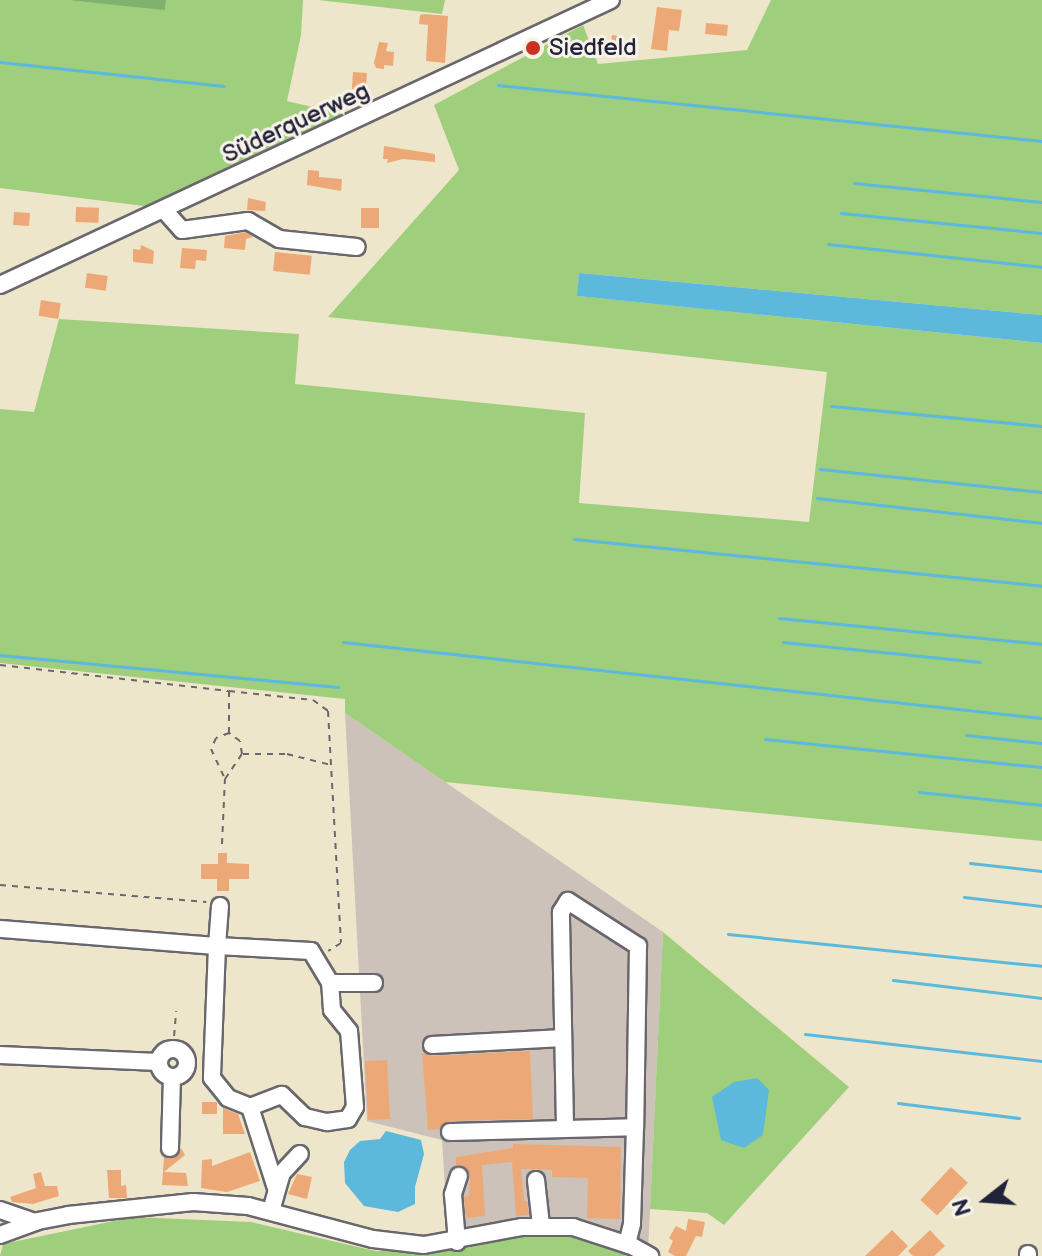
<!DOCTYPE html>
<meta charset="utf-8">
<style>
body{margin:0}
#map{position:relative;width:1042px;height:1256px;overflow:hidden;background:#eee6ca;font-family:"Balsamiq Sans",sans-serif}
div>[style]{position:absolute}
.industrial>*{inset:0;background:#ccc2b9}
.green>*{inset:0;background:#9fcf7d}
.forest>*{inset:0;background:#7fb26c}
.water>*{inset:0;background:#5db9db}
.stream>*{height:3px;margin:-1.5px;padding:0 1.5px;transform-origin:1.5px;border-radius:1.5px;background:#5db9db}
.building>*{inset:0;background:#eca977;transform-origin:0 0}
.path>*{height:2px;margin-top:-1px;transform-origin:0;background:repeating-linear-gradient(90deg,#69676d 0 6px,transparent 0 12px)}
.roads{filter:drop-shadow(2px 0 #69676d) drop-shadow(-2px 0 #69676d) drop-shadow(0 2px #69676d) drop-shadow(0 -2px #69676d)}
.minor>*{height:16px;margin:-8px;padding:0 8px;transform-origin:8px;border-radius:8px;background:#fff}
.minor>.ring{margin:-8px;padding:0;box-sizing:content-box;background:none;border:16px solid #fff;border-radius:50%}
.dots>*{width:22px;height:22px;translate:-50% -50%;box-sizing:border-box;border:4px solid #f7f3e8;border-radius:50%}
span{translate:-50% -50%;white-space:nowrap;text-align:center;line-height:1.15;-webkit-text-stroke:6px #f7f3e8;paint-order:stroke}
.poi-label{font-size:24px;color:#22223b}
.left{translate:0 -50%;text-align:left}
.street-label{font-size:24px;color:#22223b}
.north{position:absolute;left:946px;top:1160px;width:80px;height:80px;-webkit-text-stroke:6px #f7f3e8;paint-order:stroke;rotate:253deg;font-size:22px;font-weight:700;line-height:32px;text-align:center;color:#22223b}
.north::after{content:'';display:block;margin:auto;width:28px;height:36px;background:#22223b;clip-path:polygon(50% 0,100% 100%,50% 72%,0 100%)}
</style>
<div id="map">
<div class="industrial">
<div style="clip-path:polygon(345px 713px,663px 932px,648px 1252px,613px 1229px,557px 1221px,448px 1236px,442px 1140px,367px 1121px)"></div>
</div>
<div class="green">
<div style="clip-path:polygon(0 0,66px 0,165px 9px,166px 0,303px 0,301px 35px,287px 101px,351px 116px,152px 207px,0 188px)"></div>
<div style="clip-path:polygon(318px 0,445px 0,442px 14px)"></div>
<div style="clip-path:polygon(771px 0,1042px 0,1042px 315px,579px 273px,578px 296px,1042px 343px,1042px 841px,445px 782px,345px 713px,345px 699px,0 663px,0 409px,34px 412px,59px 319px,299px 334px,295px 384px,585px 413px,579px 503px,809px 522px,827px 372px,328px 317px,459px 170px,434px 105px,583px 25px,598px 64px,747px 50px)"></div>
<div style="clip-path:polygon(663px 932px,849px 1087px,724px 1225px,707px 1213px,650px 1209px)"></div>
<div style="clip-path:polygon(133px 1217px,251px 1222px,375px 1251px,457px 1250px,519px 1235px,558px 1234px,611px 1247px,627px 1256px,0 1256px,3px 1244px)"></div>
</div>
<div class="forest">
<div style="clip-path:polygon(66px 0,166px 0,165px 10px)"></div>
</div>
<div class="water">
<div style="clip-path:polygon(579px 273px,1042px 315px,1042px 343px,577px 296px)"></div>
<div style="clip-path:polygon(757px 1078px,769px 1090px,763px 1135px,744px 1148px,721px 1140px,712px 1097px,734px 1082px)"></div>
<div style="clip-path:polygon(386px 1131px,421px 1140px,424px 1154px,415px 1187px,415px 1204px,398px 1212px,364px 1206px,345px 1183px,344px 1162px,350px 1150px,360px 1141px,380px 1139px)"></div>
</div>
<div class="stream">
<div style="left:0;top:62px;width:225px;rotate:6.1deg"></div>
<div style="left:498px;top:85px;width:547px;rotate:5.88deg"></div>
<div style="left:854px;top:183px;width:189px;rotate:5.8deg"></div>
<div style="left:841px;top:213px;width:202px;rotate:5.7deg"></div>
<div style="left:828px;top:244px;width:215px;rotate:6.1deg"></div>
<div style="left:831px;top:406px;width:212px;rotate:5.4deg"></div>
<div style="left:820px;top:469px;width:223px;rotate:5.9deg"></div>
<div style="left:817px;top:498px;width:226px;rotate:6.3deg"></div>
<div style="left:574px;top:539px;width:470px;rotate:5.7deg"></div>
<div style="left:779px;top:618px;width:264px;rotate:5.6deg"></div>
<div style="left:343px;top:642px;width:703px;rotate:6.21deg"></div>
<div style="left:783px;top:642px;width:198px;rotate:5.8deg"></div>
<div style="left:0;top:655px;width:340px;rotate:5.4deg"></div>
<div style="left:966px;top:735px;width:76px;rotate:6deg"></div>
<div style="left:765px;top:739px;width:278px;rotate:5.8deg"></div>
<div style="left:919px;top:792px;width:124px;rotate:6deg"></div>
<div style="left:970px;top:863px;width:72px;rotate:6.3deg"></div>
<div style="left:964px;top:897px;width:79px;rotate:6.6deg"></div>
<div style="left:728px;top:934px;width:316px;rotate:5.8deg"></div>
<div style="left:893px;top:980px;width:150px;rotate:6.9deg"></div>
<div style="left:805px;top:1034px;width:239px;rotate:6.5deg"></div>
<div style="left:898px;top:1103px;width:122px;rotate:7.1deg"></div>
</div>
<div class="building">
<div style="clip-path:polygon(657px 7px,682px 10px,679px 31px,669px 30px,667px 51px,651px 49px)"></div>
<div style="clip-path:polygon(425px 14px,448px 16px,445px 63px,426px 61px,428px 25px,419px 24px,420px 15px)"></div>
<div style="left:706px;top:23px;width:22px;height:11px;rotate:5deg"></div>
<div style="left:612px;top:35px;width:12px;height:16px;rotate:9deg"></div>
<div style="clip-path:polygon(379px 42px,388px 43px,386px 51px,394px 52px,393px 66px,384px 65px,384px 69px,376px 68px,374px 63px)"></div>
<div style="left:353px;top:72px;width:14px;height:17px;rotate:4deg"></div>
<div style="clip-path:polygon(384px 146px,435px 154px,435px 162px,403px 159px,387px 163px,388px 159px,383px 159px)"></div>
<div style="clip-path:polygon(308px 170px,319px 171px,319px 177px,342px 179px,341px 191px,307px 185px)"></div>
<div style="clip-path:polygon(248px 198px,266px 202px,265px 211px,247px 210px)"></div>
<div style="left:76px;top:207px;width:23px;height:15px;rotate:2deg"></div>
<div style="left:361px;top:208px;width:18px;height:20px"></div>
<div style="left:14px;top:212px;width:16px;height:13px;rotate:4deg"></div>
<div style="clip-path:polygon(246px 232px,253px 237px,246px 239px,245px 250px,224px 248px,225px 236px)"></div>
<div style="clip-path:polygon(141px 245px,154px 251px,153px 264px,133px 262px,133px 249px,140px 250px)"></div>
<div style="clip-path:polygon(182px 248px,207px 250px,206px 261px,196px 260px,195px 269px,180px 268px)"></div>
<div style="left:275px;top:252px;width:37px;height:19px;rotate:6deg"></div>
<div style="left:87px;top:273px;width:21px;height:15px;rotate:8deg"></div>
<div style="left:41px;top:300px;width:20px;height:16px;rotate:9deg"></div>
<div style="clip-path:polygon(218px 853px,227px 853px,227px 863px,249px 864px,249px 879px,229px 879px,229px 891px,217px 891px,217px 879px,201px 879px,201px 864px,218px 864px)"></div>
<div style="clip-path:polygon(530px 1051px,533px 1119px,450px 1121px,440px 1129px,428px 1130px,422px 1053px,433px 1056px)"></div>
<div style="left:387px;top:1060px;width:59px;height:22px;rotate:87deg"></div>
<div style="left:202px;top:1102px;width:15px;height:12px"></div>
<div style="clip-path:polygon(223px 1108px,238px 1114px,245px 1134px,223px 1134px)"></div>
<div style="clip-path:polygon(513px 1144px,621px 1147px,620px 1219px,587px 1218px,588px 1178px,552px 1177px,552px 1170px,536px 1169px,521px 1169px,524px 1201px,527px 1201px,529px 1215px,516px 1216px,512px 1162px,482px 1165px,485px 1216px,466px 1218px,464px 1197px,469px 1196px,470px 1175px,466px 1167px,456px 1165px,456px 1157px,513px 1148px)"></div>
<div style="clip-path:polygon(181px 1148px,185px 1155px,164px 1172px,186px 1173px,188px 1186px,162px 1185px,164px 1157px,174px 1158px)"></div>
<div style="clip-path:polygon(250px 1152px,260px 1181px,227px 1192px,201px 1188px,202px 1160px,212px 1159px,212px 1166px)"></div>
<div style="left:951px;top:1167px;width:23px;height:45px;rotate:43deg"></div>
<div style="clip-path:polygon(107px 1170px,121px 1170px,121px 1186px,126px 1185px,127px 1198px,109px 1198px)"></div>
<div style="clip-path:polygon(41px 1172px,45px 1186px,57px 1186px,59px 1196px,33px 1204px,12px 1202px,10px 1197px,36px 1188px,33px 1174px)"></div>
<div style="clip-path:polygon(297px 1174px,312px 1177px,307px 1199px,288px 1194px)"></div>
<div style="clip-path:polygon(688px 1219px,705px 1222px,702px 1237px,696px 1236px,686px 1256px,675px 1256px,668px 1252px,673px 1241px,669px 1238px,676px 1226px,686px 1231px)"></div>
<div style="clip-path:polygon(892px 1230px,908px 1246px,898px 1256px,865px 1256px)"></div>
<div style="clip-path:polygon(930px 1230px,945px 1246px,934px 1256px,913px 1256px,908px 1251px)"></div>
</div>
<div class="path">
<div style="left:0;top:665px;width:230px;rotate:6.5deg"></div>
<div style="left:229px;top:691px;width:42px;rotate:90deg"></div>
<div style="left:229px;top:691px;width:84px;rotate:6.1deg"></div>
<div style="left:313px;top:700px;width:19px;rotate:36deg"></div>
<div style="left:328px;top:711px;width:232px;rotate:86.8deg"></div>
<div style="left:341px;top:943px;width:15px;rotate:148deg"></div>
<div style="left:243px;top:754px;width:44px"></div>
<div style="left:287px;top:754px;width:45px;rotate:14deg"></div>
<div style="left:222px;top:844px;width:65px;rotate:-87.4deg"></div>
<div style="left:225px;top:779px;width:30px;rotate:-56deg"></div>
<div style="left:242px;top:754px;width:13px;rotate:-99deg"></div>
<div style="left:240px;top:741px;width:14px;rotate:-144deg"></div>
<div style="left:229px;top:733px;width:14px;rotate:159deg"></div>
<div style="left:216px;top:738px;width:12px;rotate:114deg"></div>
<div style="left:211px;top:749px;width:33px;rotate:65deg"></div>
<div style="left:0;top:885px;width:207px;rotate:4.7deg"></div>
<div style="left:173px;top:1048px;width:37px;rotate:-85deg"></div>
</div>
<div class="roads">
<div class="minor">
<div style="left:164px;top:210px;width:27px;rotate:48deg"></div>
<div style="left:182px;top:230px;width:67px;rotate:-7.8deg"></div>
<div style="left:248px;top:221px;width:36px;rotate:30deg"></div>
<div style="left:279px;top:239px;width:78px;rotate:5.9deg"></div>
<div style="left:0;top:285px;width:674px;rotate:-25.01deg"></div>
<div style="left:220px;top:906px;width:40px;rotate:94.3deg"></div>
<div style="left:217px;top:946px;width:94px;rotate:3deg"></div>
<div style="left:311px;top:951px;width:37px;rotate:59deg"></div>
<div style="left:0;top:929px;width:218px;rotate:4.5deg"></div>
<div style="left:217px;top:946px;width:132px;rotate:92.2deg"></div>
<div style="left:212px;top:1078px;width:26px;rotate:51deg"></div>
<div style="left:228px;top:1098px;width:24px;rotate:22deg"></div>
<div style="left:250px;top:1107px;width:85px;rotate:72.2deg"></div>
<div style="left:432px;top:1045px;width:131px;rotate:-3.1deg"></div>
<div class="ring" style="left:159px;top:1049px;width:12px;height:12px"></div>
<div style="left:0;top:1055px;width:158px;rotate:2.5deg"></div>
<div style="left:250px;top:1107px;width:34px;rotate:-21deg"></div>
<div style="left:282px;top:1095px;width:32px;rotate:44deg"></div>
<div style="left:305px;top:1117px;width:23px;rotate:13deg"></div>
<div style="left:327px;top:1122px;width:21px;rotate:-8deg"></div>
<div style="left:348px;top:1119px;width:14px;rotate:-60deg"></div>
<div style="left:355px;top:1107px;width:76px;rotate:-94.5deg"></div>
<div style="left:349px;top:1031px;width:27px;rotate:-129deg"></div>
<div style="left:332px;top:1010px;width:27px;rotate:-94deg"></div>
<div style="left:330px;top:983px;width:44px"></div>
<div style="left:565px;top:1127px;width:215px;rotate:-91.1deg"></div>
<div style="left:561px;top:912px;width:13px;rotate:-58deg"></div>
<div style="left:568px;top:901px;width:83px;rotate:32.7deg"></div>
<div style="left:638px;top:946px;width:181px;rotate:90.9deg"></div>
<div style="left:450px;top:1132px;width:185px;rotate:-1.5deg"></div>
<div style="left:635px;top:1127px;width:97px;rotate:91.8deg"></div>
<div style="left:632px;top:1224px;width:21px;rotate:104deg"></div>
<div style="left:170px;top:1148px;width:71px;rotate:-88.4deg"></div>
<div style="left:536px;top:1180px;width:45px;rotate:83.7deg"></div>
<div style="left:0;top:1210px;width:37px;rotate:19deg"></div>
<div style="left:271px;top:1211px;width:40px;rotate:-74deg"></div>
<div style="left:282px;top:1173px;width:26px;rotate:-47deg"></div>
<div style="left:0;top:1235px;width:40px;rotate:-20.2deg"></div>
<div style="left:38px;top:1221px;width:31px;rotate:-11deg"></div>
<div style="left:68px;top:1215px;width:126px;rotate:-5.9deg"></div>
<div style="left:193px;top:1202px;width:55px;rotate:4.2deg"></div>
<div style="left:248px;top:1206px;width:129px;rotate:14.8deg"></div>
<div style="left:373px;top:1239px;width:51px;rotate:6.7deg"></div>
<div style="left:424px;top:1245px;width:100px;rotate:-10.4deg"></div>
<div style="left:522px;top:1227px;width:51px"></div>
<div style="left:573px;top:1227px;width:62px;rotate:17.9deg"></div>
<div style="left:632px;top:1246px;width:21px;rotate:29deg"></div>
<div style="left:457px;top:1242px;width:48px;rotate:-94.8deg"></div>
<div style="left:453px;top:1194px;width:19px;rotate:-72deg"></div>
<div style="left:1028px;top:1256px;width:2px;rotate:-90deg"></div>
</div>
</div>
<div class="dots">
<div style="left:533px;top:48px;background:#c8321e"></div>
</div>
<div class="poi-label">
<span class="left" style="left:549px;top:48px">Siedfeld</span>
</div>
<div class="street-label">
<span style="left:296px;top:123px;rotate:-25deg">Süderquerweg</span>
</div>
<div class="north">N</div>
</div>
